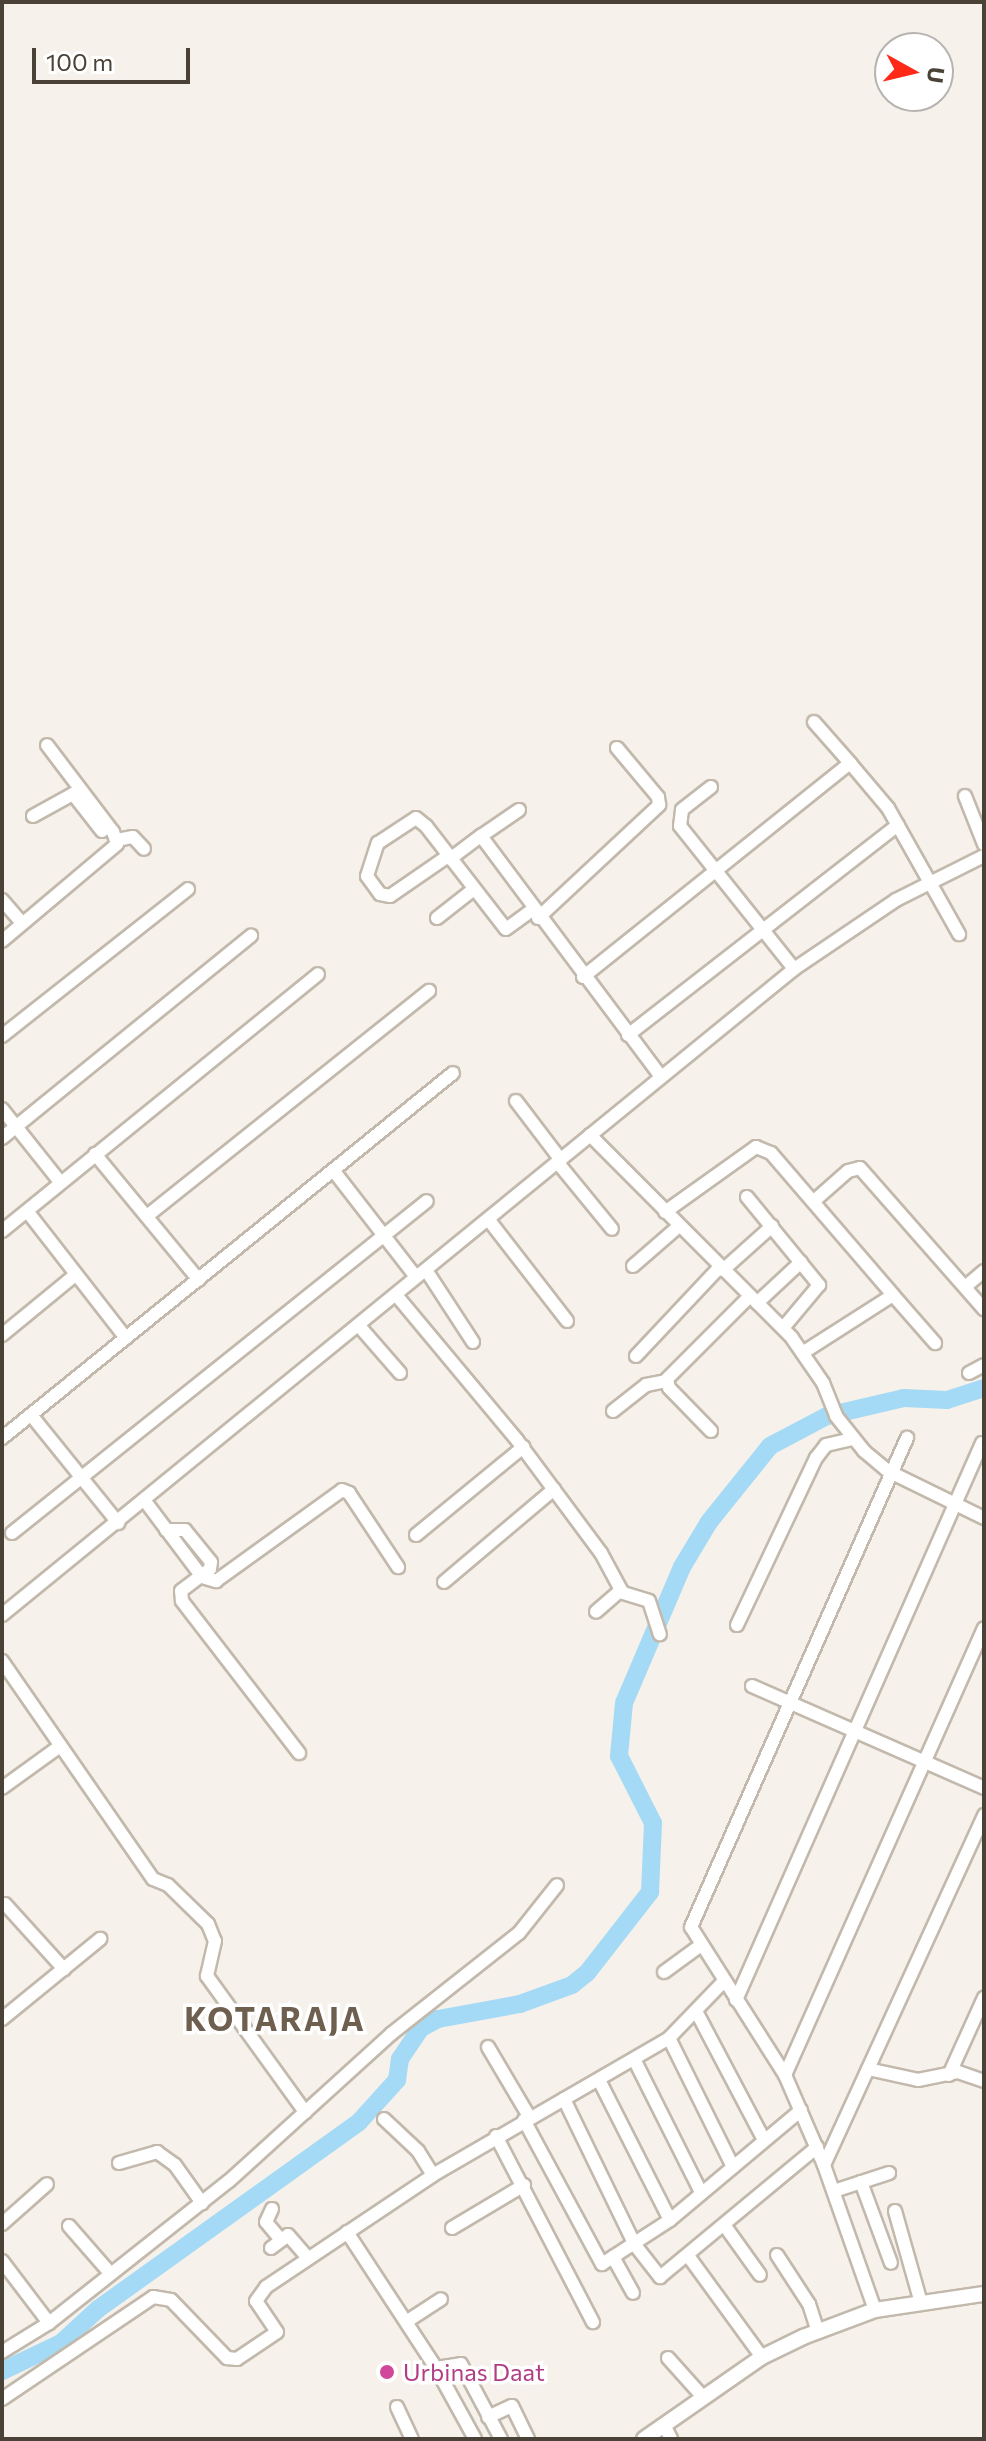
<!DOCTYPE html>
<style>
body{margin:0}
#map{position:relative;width:986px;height:2441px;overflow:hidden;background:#f6f1ea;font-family:Commissioner,sans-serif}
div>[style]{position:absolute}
.river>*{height:18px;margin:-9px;padding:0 9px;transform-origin:9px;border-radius:9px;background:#a4daf5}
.roads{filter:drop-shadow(2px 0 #c2b9ac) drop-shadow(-2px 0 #c2b9ac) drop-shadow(0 2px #c2b9ac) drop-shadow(0 -2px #c2b9ac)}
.minor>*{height:12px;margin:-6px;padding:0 6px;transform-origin:6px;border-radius:6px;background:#fff}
.tertiary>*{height:14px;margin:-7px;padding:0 7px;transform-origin:7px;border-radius:7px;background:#fff}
.dots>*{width:22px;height:22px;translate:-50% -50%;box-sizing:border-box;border:4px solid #fff;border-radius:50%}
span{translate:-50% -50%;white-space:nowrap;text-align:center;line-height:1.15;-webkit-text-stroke:7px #fff;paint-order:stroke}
.hotel-label{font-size:24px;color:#b23c85}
.left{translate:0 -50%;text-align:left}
.district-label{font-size:32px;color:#6e5f4e;font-weight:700;letter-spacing:2px}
.frame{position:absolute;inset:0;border:4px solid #4b4237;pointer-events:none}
.north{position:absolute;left:874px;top:32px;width:80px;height:80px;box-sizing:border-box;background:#fff;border:2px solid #b7b3af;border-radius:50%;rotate:98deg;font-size:22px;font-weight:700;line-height:32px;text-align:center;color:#4b4237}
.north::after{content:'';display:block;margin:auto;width:28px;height:36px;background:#ff2918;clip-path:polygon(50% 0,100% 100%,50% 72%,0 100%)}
.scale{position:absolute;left:32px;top:48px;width:158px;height:36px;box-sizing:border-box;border:4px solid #4b4237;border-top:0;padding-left:10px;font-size:24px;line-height:28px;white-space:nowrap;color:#4b4237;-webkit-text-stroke:6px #fff;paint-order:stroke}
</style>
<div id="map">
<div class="river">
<div style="left:2px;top:2371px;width:65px;rotate:-25.4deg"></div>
<div style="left:61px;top:2343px;width:50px;rotate:-42.6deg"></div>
<div style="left:98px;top:2309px;width:321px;rotate:-35.6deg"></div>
<div style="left:359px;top:2122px;width:57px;rotate:-47.9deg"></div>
<div style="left:397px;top:2080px;width:21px;rotate:-82deg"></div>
<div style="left:400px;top:2059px;width:37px;rotate:-56deg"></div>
<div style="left:421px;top:2028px;width:19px;rotate:-28deg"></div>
<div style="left:438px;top:2019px;width:83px;rotate:-10.4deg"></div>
<div style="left:520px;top:2004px;width:55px;rotate:-20.1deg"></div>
<div style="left:572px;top:1985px;width:19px;rotate:-39deg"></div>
<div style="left:587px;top:1973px;width:103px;rotate:-52.1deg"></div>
<div style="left:650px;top:1892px;width:69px;rotate:-87.5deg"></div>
<div style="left:653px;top:1823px;width:75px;rotate:-116.9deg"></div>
<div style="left:619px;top:1756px;width:53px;rotate:-84.6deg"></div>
<div style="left:624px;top:1703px;width:148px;rotate:-66.9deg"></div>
<div style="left:682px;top:1567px;width:52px;rotate:-59deg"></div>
<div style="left:709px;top:1522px;width:97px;rotate:-51.2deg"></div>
<div style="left:770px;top:1446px;width:64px;rotate:-27.8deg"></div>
<div style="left:827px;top:1416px;width:79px;rotate:-13.2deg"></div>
<div style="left:904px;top:1398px;width:43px;rotate:2.7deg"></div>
<div style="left:947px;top:1400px;width:39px;rotate:-18deg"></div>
</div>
<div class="roads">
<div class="minor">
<div style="left:814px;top:722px;width:55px;rotate:48.7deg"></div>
<div style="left:711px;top:787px;width:37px;rotate:142deg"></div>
<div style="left:682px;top:810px;width:16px;rotate:97deg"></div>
<div style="left:680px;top:826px;width:183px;rotate:51.4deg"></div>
<div style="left:965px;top:796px;width:52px;rotate:68.4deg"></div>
<div style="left:33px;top:816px;width:46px;rotate:-28.8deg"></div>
<div style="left:73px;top:794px;width:47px;rotate:51.9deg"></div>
<div style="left:481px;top:836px;width:46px;rotate:-34.4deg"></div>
<div style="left:117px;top:840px;width:16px;rotate:-11deg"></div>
<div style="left:133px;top:837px;width:16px;rotate:47deg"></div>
<div style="left:448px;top:856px;width:70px;rotate:145.4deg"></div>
<div style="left:390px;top:896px;width:10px;rotate:-169deg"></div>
<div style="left:380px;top:894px;width:22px;rotate:-126deg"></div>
<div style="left:367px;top:876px;width:35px;rotate:-72deg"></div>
<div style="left:378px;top:843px;width:45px;rotate:-33.3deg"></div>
<div style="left:416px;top:818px;width:13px;rotate:39deg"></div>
<div style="left:426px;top:826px;width:130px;rotate:52.2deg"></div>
<div style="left:506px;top:929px;width:32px;rotate:-36deg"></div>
<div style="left:450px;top:859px;width:39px;rotate:-37deg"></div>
<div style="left:481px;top:836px;width:297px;rotate:53.2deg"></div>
<div style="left:2px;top:900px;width:30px;rotate:49deg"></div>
<div style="left:437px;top:918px;width:47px;rotate:-38.1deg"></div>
<div style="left:538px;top:918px;width:166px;rotate:-43deg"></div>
<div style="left:659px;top:805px;width:8px;rotate:-97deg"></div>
<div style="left:658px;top:797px;width:64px;rotate:-129.9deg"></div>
<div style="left:2px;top:941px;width:150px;rotate:-40.1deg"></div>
<div style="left:117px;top:844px;width:13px;rotate:-108deg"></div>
<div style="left:113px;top:832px;width:109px;rotate:-127.2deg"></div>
<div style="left:583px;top:977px;width:342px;rotate:-38.7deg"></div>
<div style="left:850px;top:763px;width:59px;rotate:49.8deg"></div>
<div style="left:888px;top:808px;width:145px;rotate:60.6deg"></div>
<div style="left:628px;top:1035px;width:342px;rotate:-37.9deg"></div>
<div style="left:2px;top:1036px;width:237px;rotate:-38.3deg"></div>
<div style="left:516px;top:1101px;width:74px;rotate:52.7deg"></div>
<div style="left:2px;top:1109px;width:93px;rotate:51.5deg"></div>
<div style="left:590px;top:1135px;width:286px;rotate:45.1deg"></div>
<div style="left:792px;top:1338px;width:55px;rotate:55.4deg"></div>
<div style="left:823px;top:1383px;width:35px;rotate:68deg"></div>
<div style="left:836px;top:1416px;width:45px;rotate:51.3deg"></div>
<div style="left:864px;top:1451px;width:31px;rotate:40deg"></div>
<div style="left:888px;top:1471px;width:107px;rotate:26.1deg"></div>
<div style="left:2px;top:1138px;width:321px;rotate:-39.1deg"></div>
<div style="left:95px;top:1154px;width:163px;rotate:50.5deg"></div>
<div style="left:558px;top:1163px;width:85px;rotate:50.7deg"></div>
<div style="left:333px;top:1170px;width:135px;rotate:52.2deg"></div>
<div style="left:747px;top:1197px;width:114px;rotate:50.7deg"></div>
<div style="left:819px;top:1285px;width:56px;rotate:129.9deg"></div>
<div style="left:814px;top:1201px;width:45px;rotate:-41.4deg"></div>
<div style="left:848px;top:1171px;width:12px;rotate:-14deg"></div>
<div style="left:860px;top:1168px;width:188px;rotate:48.7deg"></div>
<div style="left:27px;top:1211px;width:161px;rotate:52.1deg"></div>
<div style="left:665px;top:1212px;width:112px;rotate:-35.5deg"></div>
<div style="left:756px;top:1147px;width:16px;rotate:22deg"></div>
<div style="left:771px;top:1153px;width:187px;rotate:49.3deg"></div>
<div style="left:893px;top:1295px;width:106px;rotate:147.4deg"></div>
<div style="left:147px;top:1216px;width:361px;rotate:-38.6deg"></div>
<div style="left:488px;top:1219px;width:129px;rotate:52.2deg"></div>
<div style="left:2px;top:1231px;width:407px;rotate:-39.1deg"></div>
<div style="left:633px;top:1266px;width:61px;rotate:-41deg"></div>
<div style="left:426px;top:1270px;width:86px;rotate:56.9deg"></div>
<div style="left:723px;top:1270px;width:66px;rotate:-41.9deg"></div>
<div style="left:965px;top:1287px;width:25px;rotate:-40deg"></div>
<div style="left:893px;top:1295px;width:64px;rotate:48.8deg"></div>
<div style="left:397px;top:1296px;width:187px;rotate:50.2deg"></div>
<div style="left:517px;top:1440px;width:141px;rotate:53.4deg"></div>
<div style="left:601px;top:1553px;width:42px;rotate:61.6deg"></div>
<div style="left:621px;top:1590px;width:33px;rotate:139deg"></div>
<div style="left:757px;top:1303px;width:60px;rotate:-43deg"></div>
<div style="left:360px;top:1327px;width:61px;rotate:49deg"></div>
<div style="left:2px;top:1335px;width:94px;rotate:-39.4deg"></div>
<div style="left:636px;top:1356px;width:122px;rotate:-46.7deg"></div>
<div style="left:969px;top:1373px;width:17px;rotate:-28deg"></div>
<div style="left:613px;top:1411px;width:42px;rotate:-38.2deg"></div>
<div style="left:646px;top:1385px;width:20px;rotate:-11deg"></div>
<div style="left:31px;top:1415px;width:139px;rotate:51.1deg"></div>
<div style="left:711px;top:1431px;width:60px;rotate:-134.3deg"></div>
<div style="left:669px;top:1388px;width:9px;rotate:-103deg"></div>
<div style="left:667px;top:1379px;width:117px;rotate:-45deg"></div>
<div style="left:2px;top:1438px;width:580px;rotate:-38.98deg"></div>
<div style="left:145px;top:1501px;width:95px;rotate:53.1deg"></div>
<div style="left:202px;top:1577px;width:15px;rotate:16deg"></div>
<div style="left:216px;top:1581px;width:155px;rotate:-35.8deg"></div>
<div style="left:342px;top:1490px;width:8px;rotate:23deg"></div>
<div style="left:349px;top:1493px;width:89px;rotate:56.5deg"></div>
<div style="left:166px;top:1530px;width:19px"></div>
<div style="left:185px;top:1530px;width:41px;rotate:50.9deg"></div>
<div style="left:211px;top:1562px;width:7px;rotate:98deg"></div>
<div style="left:210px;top:1569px;width:36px;rotate:143deg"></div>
<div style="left:181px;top:1591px;width:10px;rotate:84deg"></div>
<div style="left:182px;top:1601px;width:192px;rotate:52.4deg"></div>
<div style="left:12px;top:1533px;width:531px;rotate:-38.66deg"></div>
<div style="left:416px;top:1535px;width:139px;rotate:-39.4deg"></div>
<div style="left:444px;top:1582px;width:144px;rotate:-40.2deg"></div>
<div style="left:620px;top:1592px;width:30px;rotate:17deg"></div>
<div style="left:649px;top:1601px;width:35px;rotate:72deg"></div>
<div style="left:2px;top:1615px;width:1022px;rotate:-39.2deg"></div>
<div style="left:794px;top:969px;width:123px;rotate:-34.1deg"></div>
<div style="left:896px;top:900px;width:98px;rotate:-26.6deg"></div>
<div style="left:737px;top:1625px;width:185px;rotate:-64.7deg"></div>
<div style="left:816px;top:1458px;width:16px;rotate:-52deg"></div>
<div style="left:826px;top:1445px;width:28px;rotate:-13deg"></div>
<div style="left:2px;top:1661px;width:265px;rotate:55.3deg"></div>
<div style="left:153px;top:1879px;width:16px;rotate:22deg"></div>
<div style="left:168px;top:1885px;width:56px;rotate:44.3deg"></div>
<div style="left:208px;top:1924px;width:18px;rotate:68deg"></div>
<div style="left:215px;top:1941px;width:36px;rotate:103deg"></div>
<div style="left:207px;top:1976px;width:168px;rotate:54.2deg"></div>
<div style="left:752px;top:1686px;width:253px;rotate:23.7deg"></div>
<div style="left:2px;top:1788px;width:72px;rotate:-35.9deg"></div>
<div style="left:5px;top:1904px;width:88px;rotate:47.8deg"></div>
<div style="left:664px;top:1972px;width:46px;rotate:-36.1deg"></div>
<div style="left:736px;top:2000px;width:609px;rotate:-66.17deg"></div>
<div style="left:696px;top:2011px;width:146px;rotate:62.2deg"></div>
<div style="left:2px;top:2019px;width:127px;rotate:-39.2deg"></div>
<div style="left:669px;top:2038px;width:144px;rotate:63.6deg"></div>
<div style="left:488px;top:2047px;width:82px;rotate:59.4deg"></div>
<div style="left:635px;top:2061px;width:147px;rotate:63.3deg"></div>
<div style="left:868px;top:2069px;width:51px;rotate:12.4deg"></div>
<div style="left:918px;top:2080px;width:41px;rotate:-11.3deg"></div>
<div style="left:958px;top:2072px;width:28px;rotate:19deg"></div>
<div style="left:785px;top:2075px;width:489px;rotate:-66deg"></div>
<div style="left:949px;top:2075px;width:85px;rotate:-65.6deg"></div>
<div style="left:599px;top:2080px;width:157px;rotate:63.1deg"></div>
<div style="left:564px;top:2099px;width:162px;rotate:64.1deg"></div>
<div style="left:635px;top:2245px;width:41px;rotate:52deg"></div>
<div style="left:660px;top:2277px;width:204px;rotate:-39.6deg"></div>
<div style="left:384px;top:2119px;width:47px;rotate:43.3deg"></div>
<div style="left:418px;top:2151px;width:28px;rotate:58deg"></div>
<div style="left:524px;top:2120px;width:164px;rotate:61.6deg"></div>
<div style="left:602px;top:2264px;width:81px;rotate:-32.9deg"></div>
<div style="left:670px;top:2220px;width:171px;rotate:-40deg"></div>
<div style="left:496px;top:2136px;width:210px;rotate:62.5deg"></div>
<div style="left:119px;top:2163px;width:40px;rotate:-16deg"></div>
<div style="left:157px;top:2152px;width:22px;rotate:36deg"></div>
<div style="left:175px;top:2165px;width:47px;rotate:54.6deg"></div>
<div style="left:824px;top:2165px;width:385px;rotate:-65.4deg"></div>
<div style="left:861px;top:2182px;width:86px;rotate:69.7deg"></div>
<div style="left:834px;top:2191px;width:58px;rotate:-18.1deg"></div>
<div style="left:272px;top:2209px;width:14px;rotate:115deg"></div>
<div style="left:266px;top:2222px;width:23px;rotate:50deg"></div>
<div style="left:895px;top:2211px;width:96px;rotate:74.2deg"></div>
<div style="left:2px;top:2224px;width:60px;rotate:-41.6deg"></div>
<div style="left:69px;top:2226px;width:62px;rotate:48.9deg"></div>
<div style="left:725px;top:2226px;width:60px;rotate:54.5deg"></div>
<div style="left:452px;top:2228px;width:84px;rotate:-30.8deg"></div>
<div style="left:347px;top:2232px;width:163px;rotate:56.8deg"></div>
<div style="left:436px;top:2368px;width:25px;rotate:-9deg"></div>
<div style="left:461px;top:2364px;width:85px;rotate:61.9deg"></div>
<div style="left:271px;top:2248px;width:21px;rotate:-37deg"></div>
<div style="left:288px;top:2235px;width:28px;rotate:49deg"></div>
<div style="left:777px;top:2255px;width:59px;rotate:56.9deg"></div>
<div style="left:809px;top:2304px;width:29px;rotate:72deg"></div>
<div style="left:613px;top:2257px;width:41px;rotate:60.9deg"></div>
<div style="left:689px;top:2257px;width:124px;rotate:53.9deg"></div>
<div style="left:2px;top:2261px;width:78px;rotate:52.8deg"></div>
<div style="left:875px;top:2310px;width:154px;rotate:-109.4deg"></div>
<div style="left:824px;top:2165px;width:98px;rotate:-113.4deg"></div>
<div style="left:785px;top:2075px;width:175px;rotate:-122.4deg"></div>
<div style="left:691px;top:1927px;width:535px;rotate:-66.17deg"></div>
<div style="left:409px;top:2320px;width:38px;rotate:-33deg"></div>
<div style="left:2px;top:2352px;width:55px;rotate:-31.7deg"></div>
<div style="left:49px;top:2323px;width:229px;rotate:-38.3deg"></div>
<div style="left:229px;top:2181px;width:219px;rotate:-42.2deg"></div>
<div style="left:391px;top:2034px;width:163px;rotate:-38.3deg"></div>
<div style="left:519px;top:1933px;width:61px;rotate:-51.6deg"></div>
<div style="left:668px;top:2358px;width:52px;rotate:48.1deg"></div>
<div style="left:436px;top:2368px;width:81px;rotate:61.2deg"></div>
<div style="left:2px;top:2399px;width:182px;rotate:-34deg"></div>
<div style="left:153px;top:2297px;width:18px;rotate:9deg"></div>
<div style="left:171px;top:2300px;width:81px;rotate:46deg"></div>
<div style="left:227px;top:2358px;width:10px;rotate:6deg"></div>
<div style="left:237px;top:2359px;width:48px;rotate:-34deg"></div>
<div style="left:277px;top:2332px;width:37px;rotate:-124deg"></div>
<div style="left:256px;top:2301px;width:17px;rotate:-54deg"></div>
<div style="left:266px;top:2287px;width:201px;rotate:-33.8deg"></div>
<div style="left:433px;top:2175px;width:273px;rotate:-30.1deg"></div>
<div style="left:669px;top:2038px;width:79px;rotate:-46deg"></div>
<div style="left:397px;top:2407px;width:35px;rotate:65deg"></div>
<div style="left:488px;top:2417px;width:26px;rotate:-25deg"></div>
<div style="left:512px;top:2406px;width:37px;rotate:64deg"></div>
<div style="left:664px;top:2425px;width:16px;rotate:63deg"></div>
</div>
<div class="tertiary">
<div style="left:644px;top:2439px;width:144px;rotate:-34.8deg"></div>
<div style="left:762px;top:2357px;width:46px;rotate:-26deg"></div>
<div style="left:803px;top:2337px;width:77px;rotate:-20.6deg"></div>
<div style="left:875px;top:2310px;width:110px;rotate:-8.4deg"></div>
</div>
</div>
<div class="dots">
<div style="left:387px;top:2372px;background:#d1479c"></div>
</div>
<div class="hotel-label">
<span class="left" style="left:403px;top:2372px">Urbinas Daat</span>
</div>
<div class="district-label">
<span style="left:275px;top:2018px">KOTARAJA</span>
</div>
<div class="frame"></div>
<div class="north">U</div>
<div class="scale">100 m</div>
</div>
